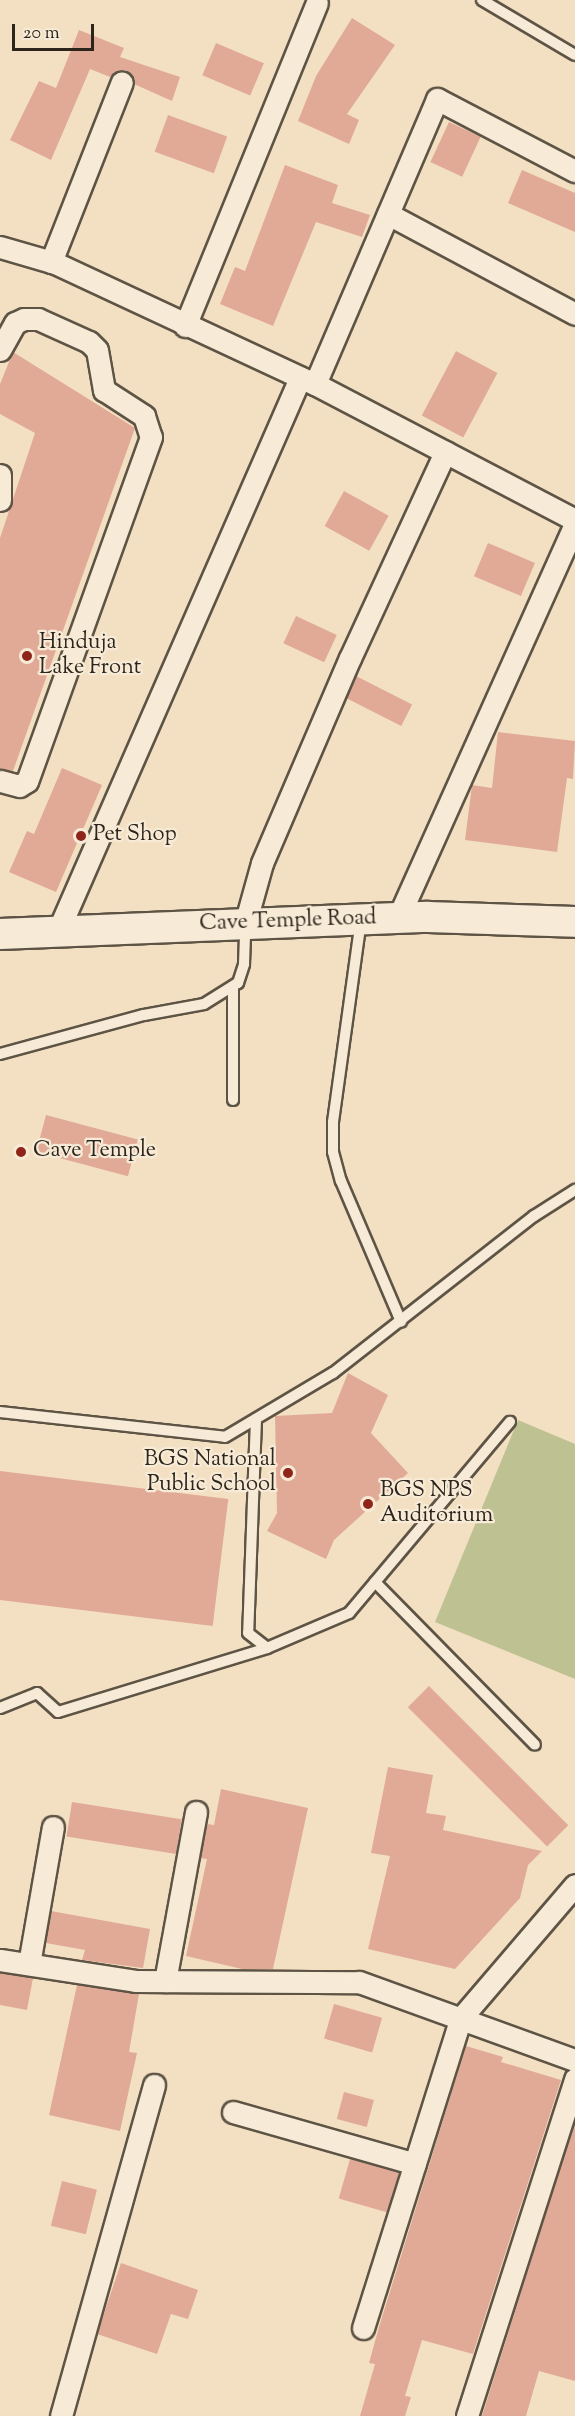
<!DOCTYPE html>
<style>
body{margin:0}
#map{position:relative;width:575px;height:2416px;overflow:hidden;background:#f3e0c2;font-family:"Sorts Mill Goudy",serif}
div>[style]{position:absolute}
.green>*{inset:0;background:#bec191}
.building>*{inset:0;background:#e0aa97;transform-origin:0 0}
.roads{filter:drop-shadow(2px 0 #5e5445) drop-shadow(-2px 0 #5e5445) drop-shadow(0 2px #5e5445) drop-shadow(0 -2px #5e5445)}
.lane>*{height:10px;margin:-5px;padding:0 5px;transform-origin:5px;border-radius:5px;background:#f7ebd7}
.street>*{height:21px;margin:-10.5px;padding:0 10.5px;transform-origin:10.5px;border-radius:10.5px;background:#f7ebd7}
.secondary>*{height:30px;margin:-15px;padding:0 15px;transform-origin:15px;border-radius:15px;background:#f7ebd7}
.dots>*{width:16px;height:16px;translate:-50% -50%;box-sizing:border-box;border:3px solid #f7ebd7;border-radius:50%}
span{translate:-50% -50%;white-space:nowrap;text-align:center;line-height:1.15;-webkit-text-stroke:4.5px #f7ebd7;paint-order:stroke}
.poi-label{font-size:22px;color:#2d251b}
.left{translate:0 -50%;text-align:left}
.right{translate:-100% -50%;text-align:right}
.street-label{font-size:22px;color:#2d251b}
.scale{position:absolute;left:12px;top:24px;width:82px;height:27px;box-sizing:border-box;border:3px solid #2d251b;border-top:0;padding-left:8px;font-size:18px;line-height:21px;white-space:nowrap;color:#2d251b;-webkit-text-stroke:4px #f7ebd7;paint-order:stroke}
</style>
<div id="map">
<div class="green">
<div style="clip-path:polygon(518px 1420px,575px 1444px,575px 1679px,435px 1622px)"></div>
</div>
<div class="building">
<div style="clip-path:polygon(352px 18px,395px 45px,347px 114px,359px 120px,349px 144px,298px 121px,316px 76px)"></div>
<div style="clip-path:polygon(79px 30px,124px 48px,120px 57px,180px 77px,172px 101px,134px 84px,126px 70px,115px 72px,110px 77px,90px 69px,51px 160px,10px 140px,39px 81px,56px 88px)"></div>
<div style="left:216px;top:43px;width:52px;height:35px;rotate:23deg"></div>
<div style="left:168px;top:115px;width:63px;height:39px;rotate:20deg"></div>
<div style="left:449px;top:122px;width:35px;height:44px;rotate:25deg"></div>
<div style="clip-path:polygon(285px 165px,338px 185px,332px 203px,370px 215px,362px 237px,316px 222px,273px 326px,220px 304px,235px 267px,245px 271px)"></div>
<div style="clip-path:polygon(522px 170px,575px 193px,575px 232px,508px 203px)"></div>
<div style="left:456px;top:351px;width:47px;height:73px;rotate:28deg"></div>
<div style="clip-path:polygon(13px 352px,135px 428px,13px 771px,0 769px,0 538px,35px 433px,0 414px,0 384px)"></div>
<div style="left:344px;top:491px;width:51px;height:40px;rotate:29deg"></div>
<div style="left:488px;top:543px;width:51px;height:36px;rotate:23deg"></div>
<div style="left:296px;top:616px;width:45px;height:30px;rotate:25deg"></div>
<div style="left:356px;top:676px;width:63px;height:24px;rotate:27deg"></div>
<div style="clip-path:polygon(498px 732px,575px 741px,573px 779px,567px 778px,557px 852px,465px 840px,472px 785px,492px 788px)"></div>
<div style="clip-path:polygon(62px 768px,102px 785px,56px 892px,9px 872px,27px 831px,34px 834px)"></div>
<div style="left:46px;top:1115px;width:95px;height:38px;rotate:15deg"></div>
<div style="clip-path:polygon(348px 1373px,388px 1395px,371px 1433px,408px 1473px,334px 1540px,326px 1559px,267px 1531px,277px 1513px,275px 1416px,332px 1413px)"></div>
<div style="left:0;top:1471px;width:230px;height:128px;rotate:7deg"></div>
<div style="left:429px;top:1686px;width:197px;height:30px;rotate:45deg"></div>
<div style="clip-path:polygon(388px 1767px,433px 1775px,426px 1813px,446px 1816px,443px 1830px,542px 1851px,528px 1865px,520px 1898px,455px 1969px,368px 1949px,390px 1856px,371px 1853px)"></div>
<div style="clip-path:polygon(221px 1789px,308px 1808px,273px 1969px,242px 1969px,186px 1956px,207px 1859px,200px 1858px,207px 1824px,214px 1825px)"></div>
<div style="left:72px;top:1802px;width:111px;height:35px;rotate:9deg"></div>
<div style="clip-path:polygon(51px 1911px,150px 1929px,143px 1968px,82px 1960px,85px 1950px,46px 1943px)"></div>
<div style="clip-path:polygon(0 1973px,33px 1978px,27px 2010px,0 2005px)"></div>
<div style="clip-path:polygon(77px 1985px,139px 1994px,129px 2052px,137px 2053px,120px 2131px,49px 2115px)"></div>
<div style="left:334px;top:2004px;width:50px;height:36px;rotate:16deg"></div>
<div style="clip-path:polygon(466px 2046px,503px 2057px,501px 2062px,561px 2080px,473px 2354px,422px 2340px,405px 2396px,411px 2397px,405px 2416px,360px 2416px,375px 2364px,369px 2363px,379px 2327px)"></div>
<div style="left:344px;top:2092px;width:31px;height:28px;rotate:15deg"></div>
<div style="clip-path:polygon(575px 2121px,575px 2381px,539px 2371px,526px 2416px,482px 2416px)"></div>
<div style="left:350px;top:2159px;width:51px;height:41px;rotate:16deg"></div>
<div style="left:62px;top:2181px;width:36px;height:46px;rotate:14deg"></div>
<div style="clip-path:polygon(121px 2263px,198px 2290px,188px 2319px,171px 2314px,157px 2354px,97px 2334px)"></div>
</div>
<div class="roads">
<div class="lane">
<div style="left:482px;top:0;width:108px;rotate:30.6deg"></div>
<div style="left:361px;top:920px;width:204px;rotate:97.9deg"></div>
<div style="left:333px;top:1122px;width:30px;rotate:90deg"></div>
<div style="left:333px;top:1152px;width:30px;rotate:75deg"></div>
<div style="left:341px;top:1181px;width:153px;rotate:66.9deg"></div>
<div style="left:233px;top:987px;width:113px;rotate:90deg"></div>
<div style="left:0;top:1054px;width:149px;rotate:-15.2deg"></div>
<div style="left:144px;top:1015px;width:61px;rotate:-10.4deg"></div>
<div style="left:204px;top:1004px;width:40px;rotate:-32deg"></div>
<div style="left:238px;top:983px;width:20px;rotate:-72deg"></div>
<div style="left:244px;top:964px;width:37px;rotate:-88deg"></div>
<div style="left:0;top:1412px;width:226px;rotate:6.3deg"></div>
<div style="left:225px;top:1437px;width:126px;rotate:-30.7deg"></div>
<div style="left:333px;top:1373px;width:255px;rotate:-38deg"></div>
<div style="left:534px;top:1216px;width:49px;rotate:-32.4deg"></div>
<div style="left:256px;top:1419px;width:214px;rotate:92.1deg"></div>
<div style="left:248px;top:1633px;width:24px;rotate:38deg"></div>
<div style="left:267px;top:1648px;width:89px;rotate:-23.1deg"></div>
<div style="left:349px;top:1613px;width:250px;rotate:-49.9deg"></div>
<div style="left:375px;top:1582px;width:228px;rotate:45.5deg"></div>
<div style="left:0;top:1708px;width:40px;rotate:-22deg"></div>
<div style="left:37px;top:1693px;width:28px;rotate:42deg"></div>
<div style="left:58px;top:1712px;width:219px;rotate:-17deg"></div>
</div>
<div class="street">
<div style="left:388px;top:214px;width:212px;rotate:28.1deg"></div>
<div style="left:0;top:247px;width:57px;rotate:16.2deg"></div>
<div style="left:55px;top:263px;width:287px;rotate:25deg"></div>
<div style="left:315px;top:384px;width:293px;rotate:27.6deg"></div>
<div style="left:51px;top:262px;width:193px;rotate:-68.5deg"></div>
<div style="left:185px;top:326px;width:349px;rotate:-67.8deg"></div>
<div style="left:0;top:350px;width:31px;rotate:-61deg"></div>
<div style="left:15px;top:323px;width:10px;rotate:-24deg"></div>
<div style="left:24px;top:319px;width:14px"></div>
<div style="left:38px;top:319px;width:56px;rotate:24.3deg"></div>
<div style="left:89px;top:342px;width:11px;rotate:45deg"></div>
<div style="left:97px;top:350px;width:41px;rotate:80.1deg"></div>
<div style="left:104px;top:390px;width:48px;rotate:33deg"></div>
<div style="left:144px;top:416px;width:22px;rotate:72deg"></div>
<div style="left:151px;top:437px;width:366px;rotate:109.8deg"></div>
<div style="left:27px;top:781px;width:9px;rotate:148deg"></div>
<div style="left:19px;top:786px;width:20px;rotate:-165deg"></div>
<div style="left:315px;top:384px;width:310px;rotate:-66.8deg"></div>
<div style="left:437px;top:99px;width:156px;rotate:27.6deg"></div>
<div style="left:0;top:475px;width:25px;rotate:90deg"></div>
<div style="left:398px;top:918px;width:432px;rotate:-65.8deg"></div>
<div style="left:245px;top:924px;width:63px;rotate:-74.4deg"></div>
<div style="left:262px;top:863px;width:223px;rotate:-66.8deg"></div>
<div style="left:350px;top:658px;width:227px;rotate:-65.2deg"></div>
<div style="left:58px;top:931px;width:604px;rotate:-66.37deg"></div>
<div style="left:0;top:1960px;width:137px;rotate:8.8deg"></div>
<div style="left:135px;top:1981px;width:224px;rotate:0.3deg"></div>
<div style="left:359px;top:1982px;width:230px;rotate:19.9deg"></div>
<div style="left:29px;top:1964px;width:139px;rotate:-80.1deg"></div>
<div style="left:165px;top:1981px;width:172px;rotate:-79.6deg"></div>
<div style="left:233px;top:2112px;width:189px;rotate:15.9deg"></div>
<div style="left:363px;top:2328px;width:325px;rotate:-72.5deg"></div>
<div style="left:461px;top:2018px;width:175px;rotate:-49.4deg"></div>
<div style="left:61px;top:2416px;width:344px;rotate:-74.3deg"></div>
<div style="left:467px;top:2416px;width:354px;rotate:-72.2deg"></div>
</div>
<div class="secondary">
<div style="left:0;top:934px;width:428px;rotate:-2.3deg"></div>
<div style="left:428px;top:917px;width:147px;rotate:1.9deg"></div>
</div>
</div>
<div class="dots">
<div style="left:27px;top:656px;background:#8f2418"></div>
<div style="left:81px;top:836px;background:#8f2418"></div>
<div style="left:21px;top:1152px;background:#8f2418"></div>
<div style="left:288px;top:1473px;background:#8f2418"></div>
<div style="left:368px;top:1504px;background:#8f2418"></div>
</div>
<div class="poi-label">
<span class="left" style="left:39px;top:656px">Hinduja<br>Lake Front</span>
<span class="left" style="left:93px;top:836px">Pet Shop</span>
<span class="left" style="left:33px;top:1152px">Cave Temple</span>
<span class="right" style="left:276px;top:1473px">BGS National<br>Public School</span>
<span class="left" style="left:380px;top:1504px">BGS NPS<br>Auditorium</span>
</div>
<div class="street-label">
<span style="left:288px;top:922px;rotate:-2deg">Cave Temple Road</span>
</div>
<div class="scale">20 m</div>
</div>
